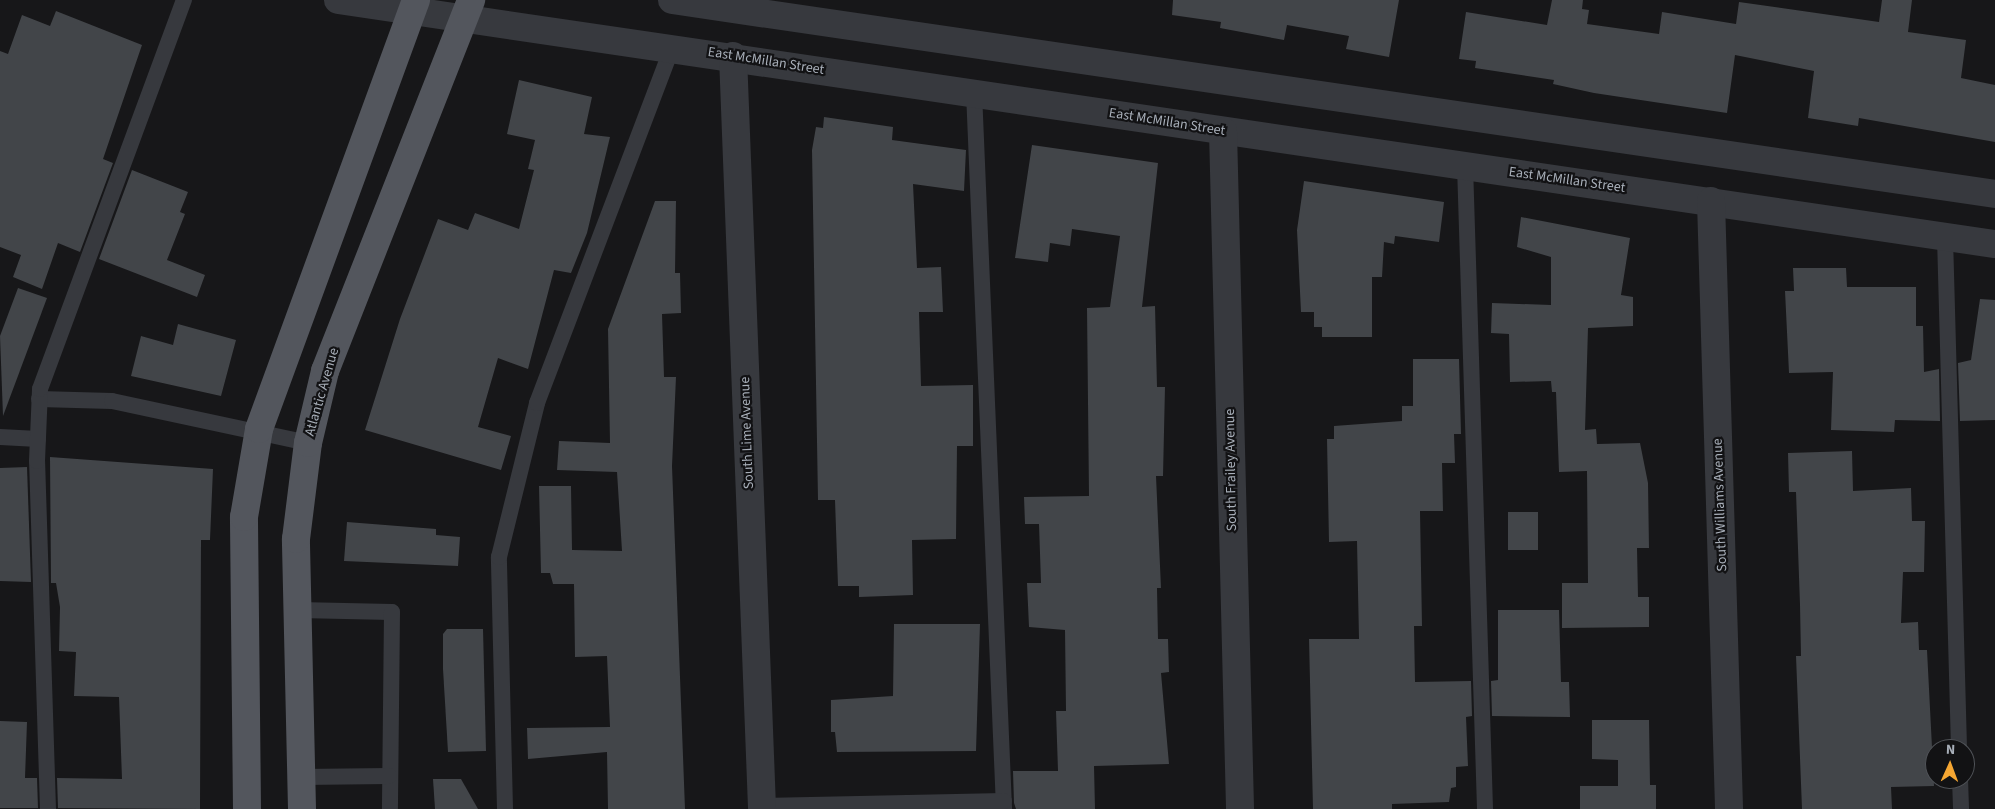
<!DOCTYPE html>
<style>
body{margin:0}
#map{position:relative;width:1995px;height:809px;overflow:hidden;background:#171719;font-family:"Source Sans 3",sans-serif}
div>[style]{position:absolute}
.building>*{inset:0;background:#424549;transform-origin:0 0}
.service>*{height:16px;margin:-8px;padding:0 8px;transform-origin:8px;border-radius:8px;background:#37393e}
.minor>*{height:28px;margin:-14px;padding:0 14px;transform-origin:14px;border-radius:14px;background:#37393e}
.primary>*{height:28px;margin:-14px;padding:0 14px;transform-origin:14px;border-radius:14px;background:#53565d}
span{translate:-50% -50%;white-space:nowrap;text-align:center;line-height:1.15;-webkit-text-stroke:4.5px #121214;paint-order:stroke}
.street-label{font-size:14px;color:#a8afb9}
.north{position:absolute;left:1925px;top:739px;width:50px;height:50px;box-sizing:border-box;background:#121214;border:1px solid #4e5156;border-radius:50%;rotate:2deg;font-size:14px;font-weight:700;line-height:20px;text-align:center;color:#a8afb9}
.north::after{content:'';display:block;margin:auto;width:18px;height:22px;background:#f5a632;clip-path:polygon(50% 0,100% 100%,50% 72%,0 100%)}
</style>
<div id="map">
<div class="building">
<div style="clip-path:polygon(1173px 0,1399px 0,1389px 57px,1346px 49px,1349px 36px,1287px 25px,1284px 40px,1220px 28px,1221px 22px,1172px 15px)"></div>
<div style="clip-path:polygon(1552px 0,1583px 0,1582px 9px,1589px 10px,1587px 24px,1659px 34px,1662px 12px,1736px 24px,1739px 2px,1879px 22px,1882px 0,1912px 0,1908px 32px,1966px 40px,1961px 78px,1995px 85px,1995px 142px,1859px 118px,1858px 126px,1808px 118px,1814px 71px,1735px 55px,1727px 113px,1594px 93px,1553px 84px,1554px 80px,1475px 68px,1476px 61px,1459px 59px,1466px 12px,1547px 25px)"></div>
<div style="clip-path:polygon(56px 11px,142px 45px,103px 159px,113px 163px,80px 252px,58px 243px,42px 289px,13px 277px,21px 255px,0 247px,0 51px,8px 54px,22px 15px,50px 26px)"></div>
<div style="clip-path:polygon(519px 80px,592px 97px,584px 134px,610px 137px,587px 233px,571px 273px,554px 270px,528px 369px,498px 358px,478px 427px,511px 436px,501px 470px,365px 430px,400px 319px,438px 219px,468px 230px,475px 213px,519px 229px,534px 170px,528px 169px,535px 140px,507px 134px)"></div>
<div style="clip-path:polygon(824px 117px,893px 127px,892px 140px,966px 150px,964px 191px,913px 184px,917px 268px,941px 267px,943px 312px,919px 312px,921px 386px,973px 385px,973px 446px,957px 446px,956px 539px,912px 540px,913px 595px,859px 597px,859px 586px,838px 586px,835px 500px,818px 500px,812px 150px,816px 127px,823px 128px)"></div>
<div style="clip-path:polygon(1032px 145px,1158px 163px,1142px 307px,1155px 306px,1157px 387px,1165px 387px,1163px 476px,1156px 476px,1161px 588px,1157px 588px,1158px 639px,1168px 639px,1169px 672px,1161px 673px,1169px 764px,1094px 766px,1095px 809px,1016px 809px,1014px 803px,1013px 771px,1058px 771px,1056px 711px,1066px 711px,1065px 630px,1029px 627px,1027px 583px,1041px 583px,1039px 524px,1025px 524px,1024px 497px,1089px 496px,1087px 308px,1110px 307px,1120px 236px,1072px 229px,1070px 246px,1050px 243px,1048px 262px,1015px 258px)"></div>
<div style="clip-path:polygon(132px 170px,188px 192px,180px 212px,185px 214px,167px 260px,205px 275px,197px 297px,99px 259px)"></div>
<div style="clip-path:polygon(1304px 181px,1444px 202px,1439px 242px,1395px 236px,1394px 244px,1384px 242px,1382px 277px,1372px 277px,1372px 337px,1322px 337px,1322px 327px,1314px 327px,1314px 312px,1301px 312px,1297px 230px)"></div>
<div style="clip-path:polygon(655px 201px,676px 201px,675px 273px,680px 273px,681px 313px,662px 314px,664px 377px,676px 377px,672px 466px,685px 809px,608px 809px,607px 752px,528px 759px,527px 728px,610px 727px,607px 656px,575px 657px,574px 584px,553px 584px,550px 573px,541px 573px,539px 486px,571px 486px,572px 550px,622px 551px,617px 472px,557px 470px,559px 441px,610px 443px,608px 329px)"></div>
<div style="clip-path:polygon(1521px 217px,1630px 238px,1621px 295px,1633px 297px,1633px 326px,1588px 328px,1585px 430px,1596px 429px,1597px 444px,1640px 443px,1648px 483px,1649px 548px,1637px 548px,1638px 597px,1649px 597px,1649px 627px,1562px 628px,1562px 583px,1588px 583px,1587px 471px,1559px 472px,1556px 392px,1552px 392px,1551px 381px,1510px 382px,1509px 334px,1491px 333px,1492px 303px,1551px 305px,1551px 257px,1517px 247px)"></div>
<div style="clip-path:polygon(1793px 268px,1846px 268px,1847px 287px,1916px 287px,1916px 326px,1923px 326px,1924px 372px,1939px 369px,1940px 421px,1895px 420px,1894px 432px,1831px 430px,1833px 372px,1789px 373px,1785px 291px,1794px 291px)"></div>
<div style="clip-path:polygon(18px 288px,47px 298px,3px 416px,0 336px)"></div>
<div style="clip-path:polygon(1980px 299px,1995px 300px,1995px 420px,1960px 421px,1958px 363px,1971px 360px)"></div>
<div style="clip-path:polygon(178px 324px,236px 340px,221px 396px,131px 376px,141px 336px,173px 345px)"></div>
<div style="clip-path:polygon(1413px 359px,1459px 359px,1461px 434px,1454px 434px,1455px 463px,1442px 463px,1443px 511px,1420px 511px,1422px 626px,1414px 626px,1415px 682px,1471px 681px,1472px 716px,1466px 717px,1468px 766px,1456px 767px,1456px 787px,1451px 788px,1449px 802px,1392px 804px,1392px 809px,1313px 809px,1309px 639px,1359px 639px,1357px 541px,1329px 542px,1327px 439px,1334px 439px,1334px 426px,1402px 421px,1402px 406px,1413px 406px)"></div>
<div style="clip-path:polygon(1852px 451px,1853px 491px,1911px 488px,1912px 521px,1925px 521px,1924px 572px,1903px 572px,1901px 623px,1918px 622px,1919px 650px,1927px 650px,1934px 786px,1891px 787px,1892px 809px,1802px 809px,1796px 656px,1801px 656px,1800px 605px,1796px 492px,1789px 492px,1788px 453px)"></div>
<div style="clip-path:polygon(50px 457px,213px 469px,210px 540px,201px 540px,200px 809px,58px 808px,57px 778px,122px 779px,119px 697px,74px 696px,76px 652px,59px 651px,60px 607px,56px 583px,51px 583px)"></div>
<div style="clip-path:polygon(27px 467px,31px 582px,0 581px,0 468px)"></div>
<div style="left:1508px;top:512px;width:30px;height:38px"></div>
<div style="clip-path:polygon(347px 522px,436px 529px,436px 535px,460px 537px,458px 566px,344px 561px)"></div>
<div style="clip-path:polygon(1498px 610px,1559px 610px,1561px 682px,1569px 682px,1570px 717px,1492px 716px,1491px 681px,1498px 680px)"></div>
<div style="clip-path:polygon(894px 624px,980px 624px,976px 751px,837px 752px,835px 732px,831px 732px,831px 700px,893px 696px)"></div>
<div style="clip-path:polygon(447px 629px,483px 629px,486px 751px,448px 752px,443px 669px,443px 634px)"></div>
<div style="clip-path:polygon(1592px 720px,1649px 720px,1650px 785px,1656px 785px,1656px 809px,1580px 809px,1580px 786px,1618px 786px,1618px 760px,1592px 759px)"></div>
<div style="clip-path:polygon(0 721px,27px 722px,25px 778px,37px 778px,38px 808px,0 808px)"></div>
<div style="clip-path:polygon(433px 779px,461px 779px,478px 809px,435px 809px)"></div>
</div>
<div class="service">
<div style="left:974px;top:92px;width:718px;rotate:87.6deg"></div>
<div style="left:1465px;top:165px;width:644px;rotate:88.22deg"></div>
<div style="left:1945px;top:237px;width:512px;rotate:88.43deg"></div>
<div style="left:39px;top:399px;width:73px;rotate:1.6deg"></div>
<div style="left:112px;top:401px;width:200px;rotate:12.1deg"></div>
<div style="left:0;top:437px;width:38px;rotate:3deg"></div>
<div style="left:298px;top:610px;width:94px;rotate:1.2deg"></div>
<div style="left:392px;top:612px;width:197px;rotate:90.6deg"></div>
<div style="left:302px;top:777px;width:87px;rotate:-0.7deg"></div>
<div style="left:1960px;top:779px;width:30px;rotate:88deg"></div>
<div style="left:762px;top:806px;width:242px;rotate:-1.2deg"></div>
<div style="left:48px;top:809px;width:348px;rotate:-91.8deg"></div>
<div style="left:37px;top:461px;width:72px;rotate:-87.6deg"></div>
<div style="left:40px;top:389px;width:415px;rotate:-69.7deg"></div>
<div style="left:505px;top:809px;width:252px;rotate:-91.4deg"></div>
<div style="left:499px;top:557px;width:159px;rotate:-76.1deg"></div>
<div style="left:537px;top:403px;width:381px;rotate:-69.2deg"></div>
</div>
<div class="minor">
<div style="left:338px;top:0;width:1675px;rotate:8.38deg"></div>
<div style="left:672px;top:0;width:1337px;rotate:8.34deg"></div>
<div style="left:733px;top:56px;width:754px;rotate:87.79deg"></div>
<div style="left:1223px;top:131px;width:678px;rotate:88.56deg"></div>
<div style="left:1711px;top:201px;width:608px;rotate:88.3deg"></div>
</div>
<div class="primary">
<div style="left:247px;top:809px;width:292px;rotate:-90.6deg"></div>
<div style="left:244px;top:517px;width:89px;rotate:-80.3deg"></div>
<div style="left:259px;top:429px;width:457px;rotate:-69.9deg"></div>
<div style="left:302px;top:809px;width:270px;rotate:-91.3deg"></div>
<div style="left:296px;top:539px;width:97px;rotate:-82.9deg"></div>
<div style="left:308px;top:443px;width:74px;rotate:-76.7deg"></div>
<div style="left:325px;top:371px;width:399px;rotate:-68.5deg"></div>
</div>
<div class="street-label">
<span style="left:766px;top:61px;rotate:9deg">East McMillan Street</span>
<span style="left:1167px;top:122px;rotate:9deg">East McMillan Street</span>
<span style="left:1567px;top:180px;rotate:8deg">East McMillan Street</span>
<span style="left:322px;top:392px;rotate:-74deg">Atlantic Avenue</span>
<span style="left:747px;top:433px;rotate:-92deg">South Lime Avenue</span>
<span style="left:1231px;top:470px;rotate:-91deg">South Frailey Avenue</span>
<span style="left:1720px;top:505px;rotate:-92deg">South Williams Avenue</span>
</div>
<div class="north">N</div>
</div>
